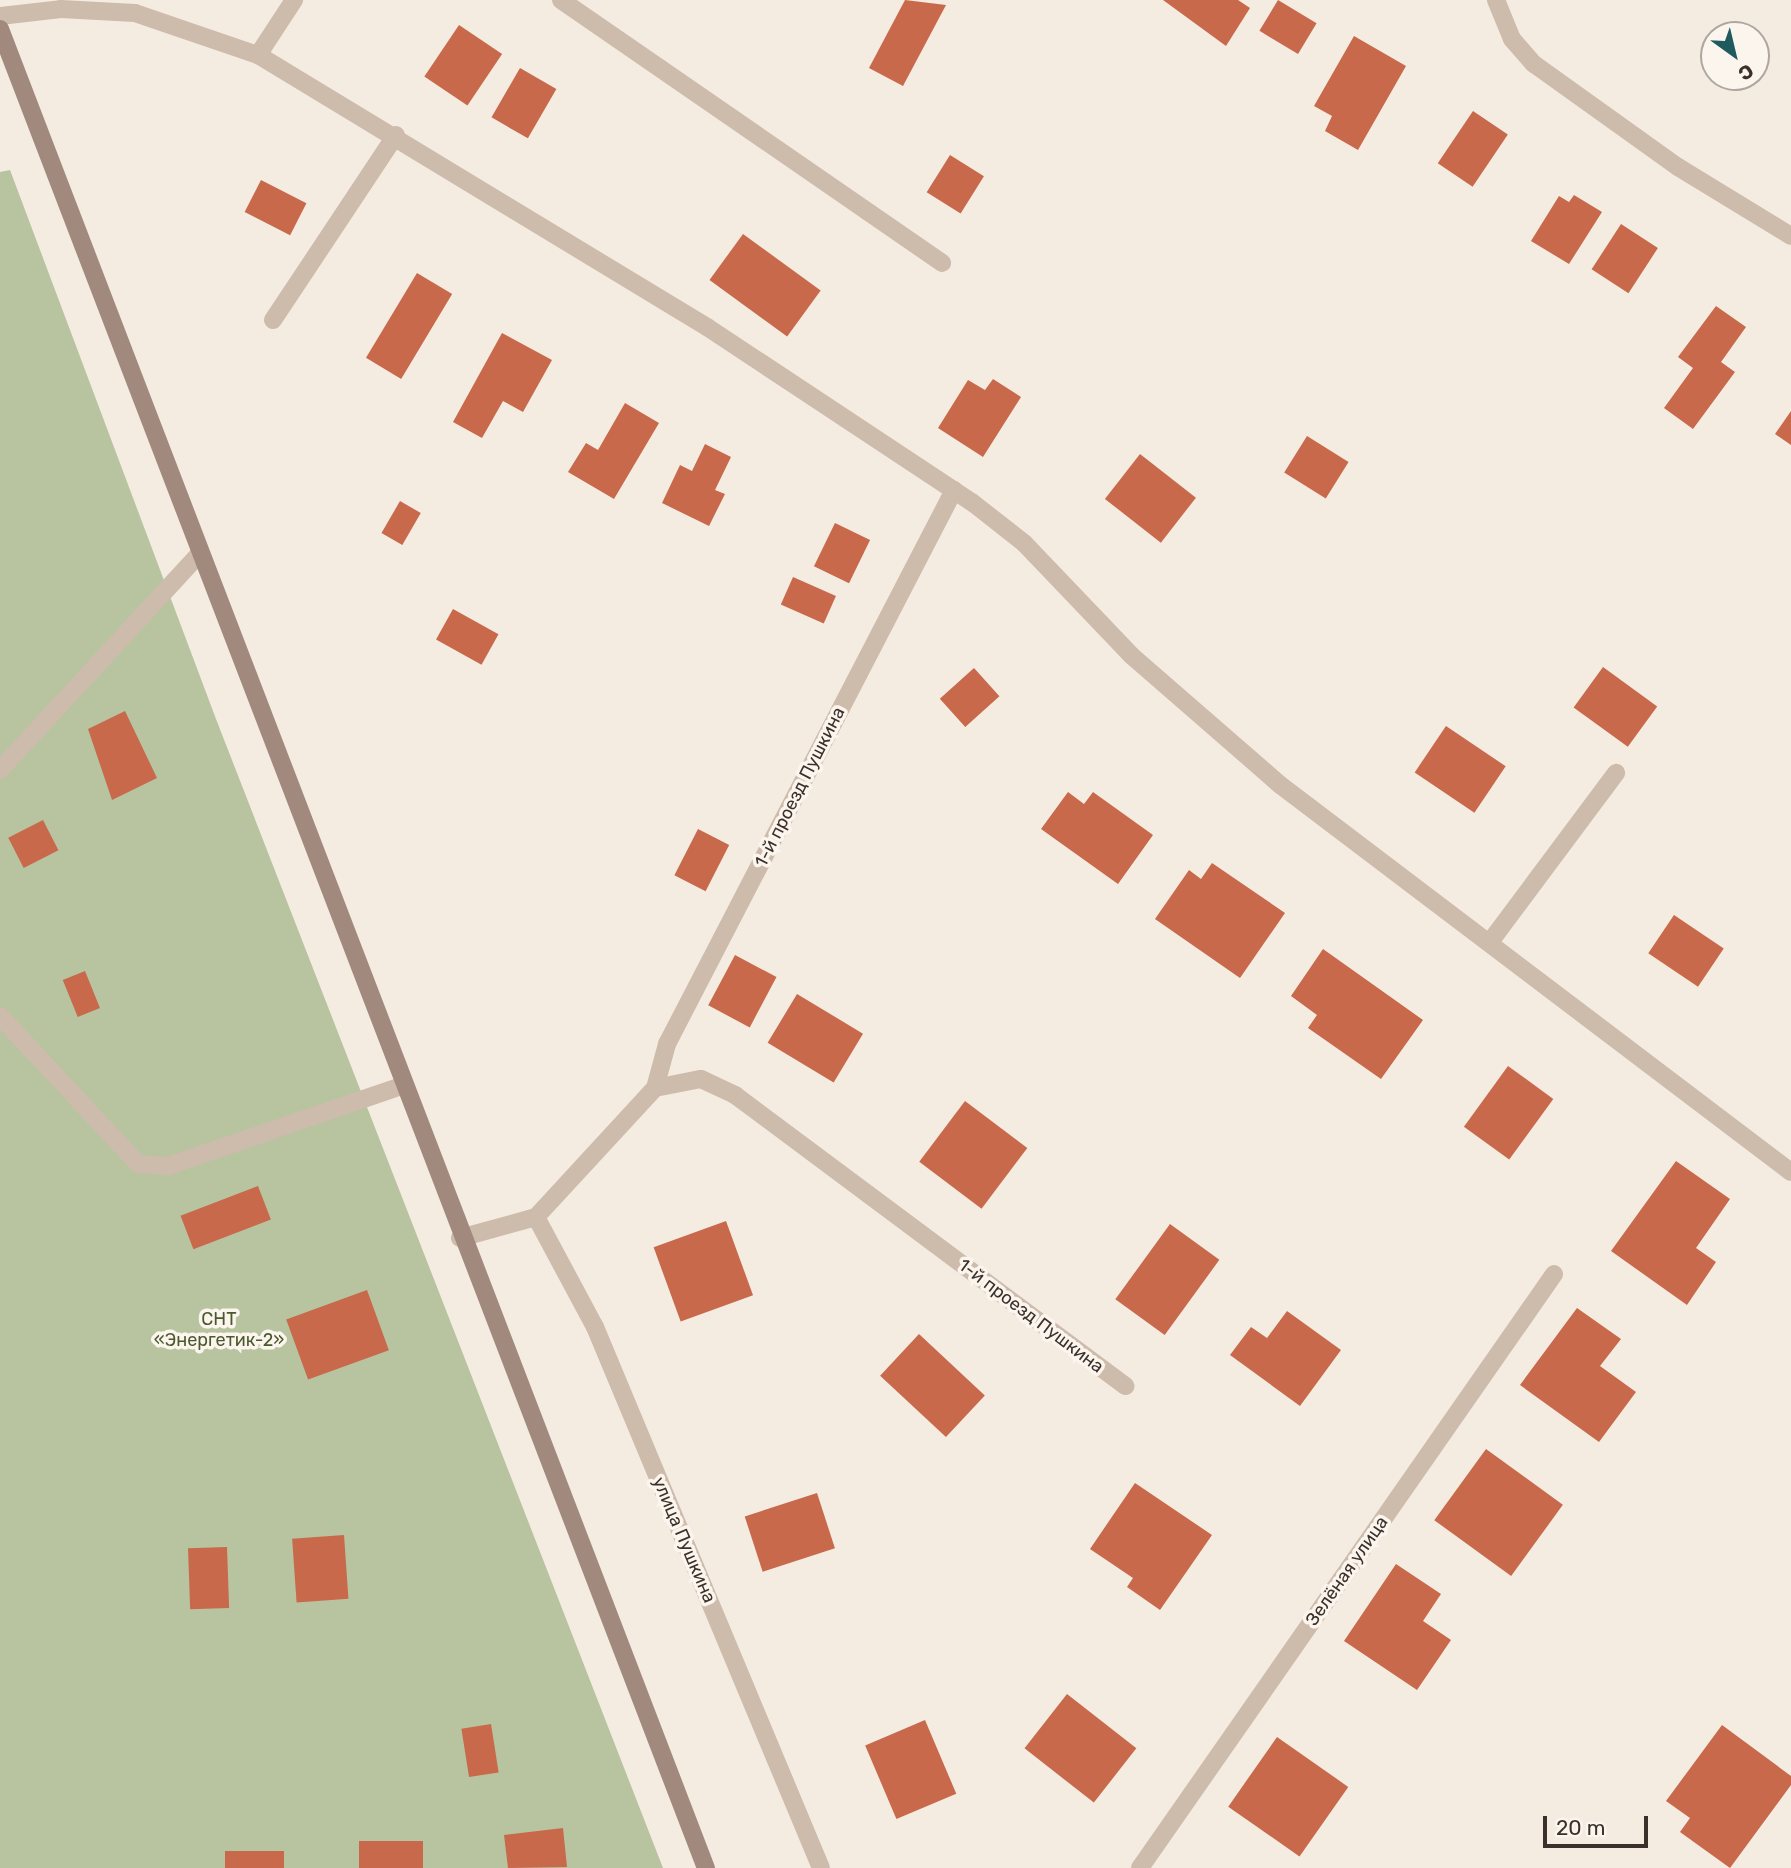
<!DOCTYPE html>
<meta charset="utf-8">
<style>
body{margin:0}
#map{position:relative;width:1791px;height:1868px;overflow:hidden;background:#f4ebe1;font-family:Rubik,sans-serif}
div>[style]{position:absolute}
.green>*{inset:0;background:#b8c4a0}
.building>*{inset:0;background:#c8694b;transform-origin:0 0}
.service>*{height:18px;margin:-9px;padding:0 9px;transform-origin:9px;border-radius:9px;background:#cdbbac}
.minor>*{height:18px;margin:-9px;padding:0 9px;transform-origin:9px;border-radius:9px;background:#cdbbac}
.secondary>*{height:18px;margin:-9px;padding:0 9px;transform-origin:9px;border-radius:9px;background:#a18a7d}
span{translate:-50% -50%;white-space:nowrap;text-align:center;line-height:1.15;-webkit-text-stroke:7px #fbf5ee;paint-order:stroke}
.street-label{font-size:18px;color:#3b302b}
.park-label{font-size:18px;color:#4a5a2e}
.north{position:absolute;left:1700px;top:21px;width:70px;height:70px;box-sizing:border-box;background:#fbf5ee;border:2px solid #aea6a0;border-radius:50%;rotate:146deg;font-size:19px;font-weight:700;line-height:28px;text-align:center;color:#3b302b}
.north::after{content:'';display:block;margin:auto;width:24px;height:32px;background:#1f5a5e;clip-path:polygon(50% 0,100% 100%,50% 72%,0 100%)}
.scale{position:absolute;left:1543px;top:1816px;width:105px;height:32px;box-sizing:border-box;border:4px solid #3b302b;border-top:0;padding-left:9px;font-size:21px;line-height:24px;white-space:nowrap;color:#3b302b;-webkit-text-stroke:5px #fbf5ee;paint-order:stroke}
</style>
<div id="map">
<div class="green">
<div style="clip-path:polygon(10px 170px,216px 719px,663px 1868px,0 1868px,0 172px)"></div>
</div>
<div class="building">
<div style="clip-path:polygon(905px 0,946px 5px,903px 86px,869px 68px)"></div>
<div style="clip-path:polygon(1163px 0,1238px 0,1250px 8px,1226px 46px)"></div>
<div style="left:1278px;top:0;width:45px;height:36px;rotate:31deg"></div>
<div style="left:459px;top:25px;width:52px;height:62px;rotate:34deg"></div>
<div style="clip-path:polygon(1354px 36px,1406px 66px,1358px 150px,1325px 131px,1332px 116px,1314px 106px)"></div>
<div style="left:520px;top:68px;width:42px;height:57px;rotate:30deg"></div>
<div style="left:1473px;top:111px;width:42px;height:63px;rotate:34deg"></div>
<div style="left:950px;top:155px;width:40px;height:44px;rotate:32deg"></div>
<div style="left:261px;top:180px;width:51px;height:36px;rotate:27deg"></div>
<div style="clip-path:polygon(1574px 195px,1602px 212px,1569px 264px,1531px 241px,1559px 196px,1569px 202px)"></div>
<div style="left:1621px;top:224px;width:44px;height:54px;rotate:33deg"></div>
<div style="left:743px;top:234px;width:96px;height:57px;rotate:36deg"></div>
<div style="left:417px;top:273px;width:41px;height:99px;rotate:31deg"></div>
<div style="clip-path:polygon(1716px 306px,1746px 327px,1721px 362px,1735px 372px,1693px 429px,1664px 408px,1693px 368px,1678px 357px)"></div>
<div style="clip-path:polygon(502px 333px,552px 360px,523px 412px,503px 401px,482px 438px,453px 422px)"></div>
<div style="clip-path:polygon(993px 379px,1021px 397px,983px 457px,938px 428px,968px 380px,985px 390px)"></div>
<div style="clip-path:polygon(625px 403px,659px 423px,614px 499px,568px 472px,586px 443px,598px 450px)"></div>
<div style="clip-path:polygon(1791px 411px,1791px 445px,1775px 434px)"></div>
<div style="left:1307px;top:436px;width:49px;height:43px;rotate:32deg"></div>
<div style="clip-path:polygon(705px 444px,731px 457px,715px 490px,725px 494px,709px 526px,662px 503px,680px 465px,692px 471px)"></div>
<div style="left:1140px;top:454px;width:71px;height:57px;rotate:38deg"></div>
<div style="left:400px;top:501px;width:24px;height:37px;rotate:30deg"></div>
<div style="left:835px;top:523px;width:39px;height:48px;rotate:26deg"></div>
<div style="left:793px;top:577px;width:47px;height:30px;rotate:24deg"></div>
<div style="left:453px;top:609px;width:52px;height:35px;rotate:29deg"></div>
<div style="left:1603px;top:667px;width:67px;height:50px;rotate:36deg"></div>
<div style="left:974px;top:668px;width:38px;height:46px;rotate:48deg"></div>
<div style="clip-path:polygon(125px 711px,157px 778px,112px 800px,88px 729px)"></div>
<div style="left:1446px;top:726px;width:72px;height:56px;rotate:34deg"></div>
<div style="clip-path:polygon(1068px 792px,1084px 804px,1093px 792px,1153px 835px,1118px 884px,1041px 829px)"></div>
<div style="left:43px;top:820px;width:34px;height:39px;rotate:63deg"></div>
<div style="left:698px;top:829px;width:35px;height:52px;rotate:27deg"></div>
<div style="clip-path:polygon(1212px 863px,1285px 913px,1240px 978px,1155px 919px,1189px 870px,1201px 879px)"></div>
<div style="left:1674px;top:915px;width:60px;height:46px;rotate:34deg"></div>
<div style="clip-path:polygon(1323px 949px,1423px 1020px,1381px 1079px,1308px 1028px,1317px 1015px,1291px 996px)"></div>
<div style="left:735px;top:955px;width:47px;height:57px;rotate:28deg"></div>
<div style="left:85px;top:971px;width:40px;height:24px;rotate:68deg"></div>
<div style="left:797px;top:994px;width:77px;height:57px;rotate:31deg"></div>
<div style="left:1508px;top:1066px;width:56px;height:75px;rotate:36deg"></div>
<div style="left:965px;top:1101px;width:78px;height:76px;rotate:37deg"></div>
<div style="clip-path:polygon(1676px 1161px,1730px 1199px,1696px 1248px,1716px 1262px,1687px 1305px,1611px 1251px)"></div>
<div style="left:258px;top:1186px;width:36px;height:83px;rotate:69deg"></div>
<div style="left:726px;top:1221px;width:79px;height:77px;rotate:70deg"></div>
<div style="left:1170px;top:1224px;width:61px;height:93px;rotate:36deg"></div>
<div style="left:367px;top:1290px;width:64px;height:86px;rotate:70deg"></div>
<div style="clip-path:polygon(1577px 1308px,1621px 1339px,1600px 1366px,1636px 1392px,1599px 1442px,1520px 1385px)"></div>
<div style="clip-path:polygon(1287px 1311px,1341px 1350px,1300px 1406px,1230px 1355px,1251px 1327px,1267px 1338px)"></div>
<div style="left:919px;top:1334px;width:90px;height:57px;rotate:43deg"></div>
<div style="left:1486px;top:1449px;width:95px;height:88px;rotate:36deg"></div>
<div style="clip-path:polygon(1135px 1483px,1212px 1535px,1160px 1610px,1127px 1587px,1133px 1578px,1090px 1549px)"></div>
<div style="left:817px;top:1493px;width:58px;height:76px;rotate:72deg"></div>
<div style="left:344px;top:1535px;width:64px;height:52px;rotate:86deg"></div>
<div style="left:227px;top:1547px;width:61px;height:39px;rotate:88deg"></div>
<div style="clip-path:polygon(1396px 1564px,1441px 1594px,1423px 1621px,1451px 1640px,1417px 1690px,1344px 1641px)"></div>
<div style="left:1067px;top:1694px;width:88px;height:69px;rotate:38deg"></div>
<div style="left:925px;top:1720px;width:80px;height:65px;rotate:67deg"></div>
<div style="left:491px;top:1724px;width:49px;height:30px;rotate:81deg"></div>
<div style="clip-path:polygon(1722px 1725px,1791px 1776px,1791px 1785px,1730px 1868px,1680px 1832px,1690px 1818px,1666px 1801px)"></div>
<div style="left:1277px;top:1737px;width:87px;height:85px;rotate:35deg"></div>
<div style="clip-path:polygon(563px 1828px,567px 1867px,508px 1868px,504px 1835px)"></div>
<div style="left:359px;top:1841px;width:64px;height:27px"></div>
<div style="left:284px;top:1851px;width:17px;height:59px;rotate:90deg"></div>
</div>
<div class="service">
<div style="left:561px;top:0;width:463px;rotate:34.6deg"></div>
<div style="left:1496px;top:0;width:42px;rotate:67.7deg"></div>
<div style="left:1512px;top:39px;width:33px;rotate:49deg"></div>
<div style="left:1534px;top:64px;width:177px;rotate:35.6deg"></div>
<div style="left:1678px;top:167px;width:132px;rotate:31.4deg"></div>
<div style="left:273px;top:320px;width:222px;rotate:-56.4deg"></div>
<div style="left:1490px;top:942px;width:211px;rotate:-53.3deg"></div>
<div style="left:655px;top:1088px;width:46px;rotate:-74.7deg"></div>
<div style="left:667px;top:1044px;width:624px;rotate:-62.61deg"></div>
<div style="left:536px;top:1217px;width:125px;rotate:61.8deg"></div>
<div style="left:595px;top:1327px;width:586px;rotate:67.33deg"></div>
</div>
<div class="minor">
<div style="left:0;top:16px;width:61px;rotate:-6.5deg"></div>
<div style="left:61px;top:9px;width:74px;rotate:3.1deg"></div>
<div style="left:135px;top:13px;width:130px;rotate:18.9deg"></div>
<div style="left:258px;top:55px;width:525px;rotate:31.21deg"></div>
<div style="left:707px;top:327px;width:319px;rotate:33.5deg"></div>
<div style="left:973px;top:503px;width:65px;rotate:38.1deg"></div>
<div style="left:1024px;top:543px;width:156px;rotate:46.3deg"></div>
<div style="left:1132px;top:656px;width:195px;rotate:41deg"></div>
<div style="left:1279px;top:784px;width:642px;rotate:37.16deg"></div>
<div style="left:258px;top:55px;width:66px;rotate:-56.8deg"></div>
<div style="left:0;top:770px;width:294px;rotate:-47.3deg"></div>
<div style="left:0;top:1016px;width:202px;rotate:47deg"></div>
<div style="left:138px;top:1164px;width:30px;rotate:4deg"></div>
<div style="left:168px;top:1166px;width:246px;rotate:-18.9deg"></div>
<div style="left:460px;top:1238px;width:79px;rotate:-15.4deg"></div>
<div style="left:536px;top:1217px;width:176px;rotate:-47.3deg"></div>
<div style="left:655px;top:1088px;width:47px;rotate:-11.1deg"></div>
<div style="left:701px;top:1079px;width:38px;rotate:25deg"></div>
<div style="left:735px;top:1095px;width:487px;rotate:36.7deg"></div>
<div style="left:1140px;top:1868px;width:724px;rotate:-55.12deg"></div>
</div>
<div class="secondary">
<div style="left:0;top:29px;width:1970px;rotate:69deg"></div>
</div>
<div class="street-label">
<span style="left:800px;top:787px;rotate:-63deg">1-й проезд Пушкина</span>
<span style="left:1031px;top:1316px;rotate:37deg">1-й проезд Пушкина</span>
<span style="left:684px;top:1540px;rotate:67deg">улица Пушкина</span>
<span style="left:1347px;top:1571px;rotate:-55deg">Зелёная улица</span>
</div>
<div class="park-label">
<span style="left:219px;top:1330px">СНТ<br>«Энергетик-2»</span>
</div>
<div class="north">С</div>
<div class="scale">20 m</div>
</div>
